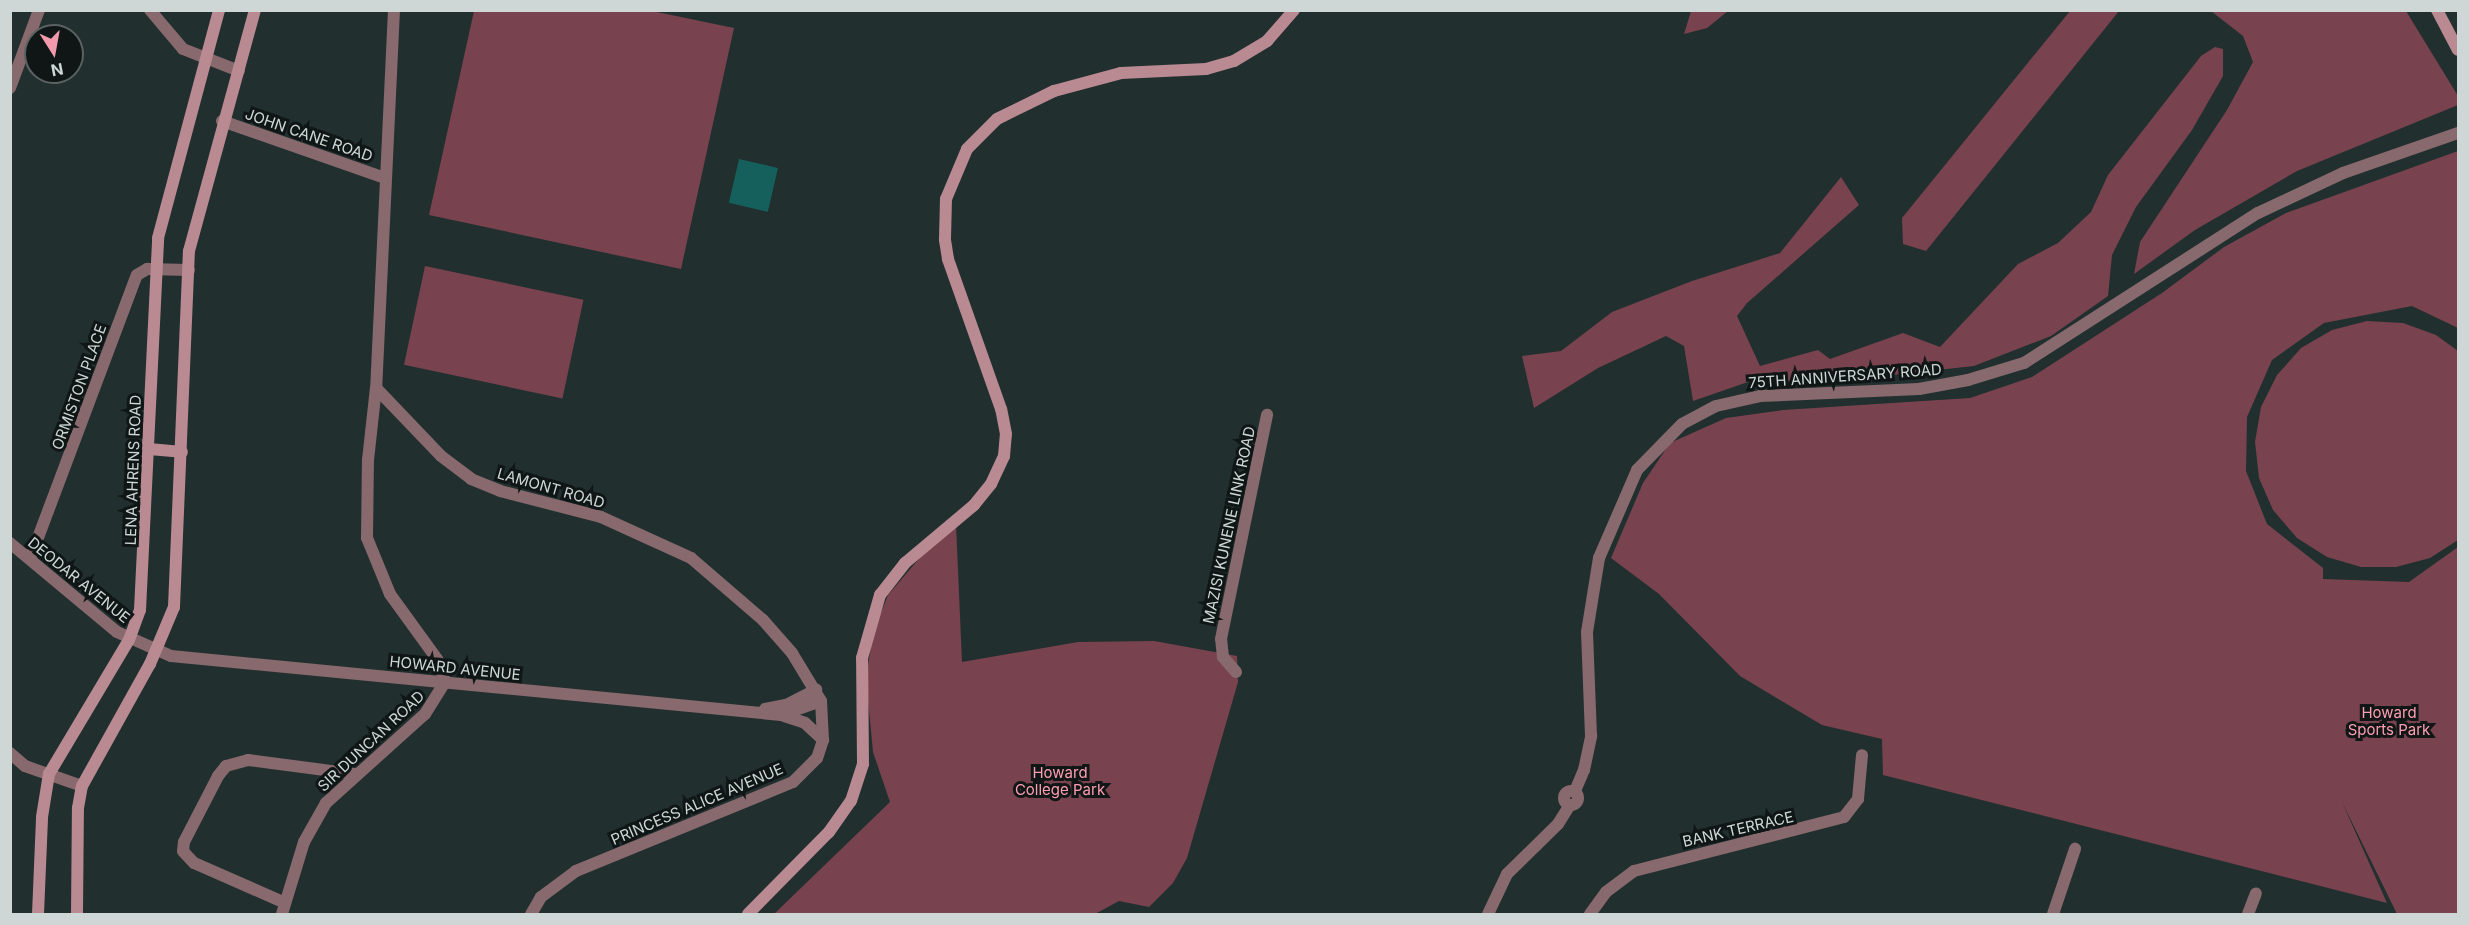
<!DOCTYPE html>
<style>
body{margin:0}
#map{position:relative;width:2469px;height:925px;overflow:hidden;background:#212f2e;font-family:Inter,sans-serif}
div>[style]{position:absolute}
.green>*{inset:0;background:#78434f;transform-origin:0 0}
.water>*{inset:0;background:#15605d;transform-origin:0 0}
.street>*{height:12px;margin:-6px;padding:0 6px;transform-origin:6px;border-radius:6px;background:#87696e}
.street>.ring{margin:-6px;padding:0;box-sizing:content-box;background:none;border:12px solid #87696e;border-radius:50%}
.secondary>*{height:12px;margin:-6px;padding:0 6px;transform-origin:6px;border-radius:6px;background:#ba8a93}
span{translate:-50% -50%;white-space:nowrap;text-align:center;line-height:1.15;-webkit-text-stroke:6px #0f1615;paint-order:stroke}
.street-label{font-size:15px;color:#ced7d6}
.park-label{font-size:15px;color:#fe9eb2}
.frame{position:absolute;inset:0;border:12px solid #ced7d6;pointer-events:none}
.north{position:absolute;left:24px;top:24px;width:60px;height:60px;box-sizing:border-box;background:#0f1615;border:2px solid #5b6362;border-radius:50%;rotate:169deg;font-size:16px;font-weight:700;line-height:24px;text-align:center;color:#ced7d6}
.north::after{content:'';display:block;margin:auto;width:21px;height:27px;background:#f29aac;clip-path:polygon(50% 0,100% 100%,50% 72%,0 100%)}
</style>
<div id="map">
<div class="green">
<div style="clip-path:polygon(474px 11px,652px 11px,734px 28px,681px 269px,429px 215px)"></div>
<div style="clip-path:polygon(1691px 11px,1691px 10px,1728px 11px,1707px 28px,1684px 34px)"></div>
<div style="clip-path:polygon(2070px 11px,2119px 11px,1926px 251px,1903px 244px,1902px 218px)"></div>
<div style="clip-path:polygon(2211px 11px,2406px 11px,2458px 96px,2458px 105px,2297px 171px,2195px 230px,2134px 274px,2140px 242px,2227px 110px,2253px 62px,2243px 36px)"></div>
<div style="clip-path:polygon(2215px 47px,2223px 49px,2223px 76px,2192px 130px,2136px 207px,2112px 255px,2108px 296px,2051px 336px,1974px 366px,1855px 379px,1748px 382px,1693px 401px,1684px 346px,1666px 336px,1598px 368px,1534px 408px,1522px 356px,1561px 351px,1612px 312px,1692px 281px,1780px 253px,1841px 177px,1859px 205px,1747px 303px,1737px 316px,1760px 366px,1818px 350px,1830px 359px,1903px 333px,1940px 347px,2018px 264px,2058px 243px,2091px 212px,2108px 175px,2201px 56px)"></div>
<div style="clip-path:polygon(2458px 151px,2458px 328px,2412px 306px,2324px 323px,2272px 360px,2247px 417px,2246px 471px,2267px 524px,2323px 568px,2323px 579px,2409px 582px,2458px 547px,2458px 914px,2397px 914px,2342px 802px,2387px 903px,1883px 775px,1882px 739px,1822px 725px,1740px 676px,1659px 594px,1611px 558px,1643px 483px,1670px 443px,1726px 418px,1783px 410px,1970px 398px,2032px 377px,2162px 293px,2224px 247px,2286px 213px)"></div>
<div style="left:425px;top:266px;width:162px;height:101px;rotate:12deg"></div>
<div style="clip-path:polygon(2367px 321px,2403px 323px,2436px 335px,2458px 351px,2458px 540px,2430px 558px,2396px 567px,2361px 567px,2327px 557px,2297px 538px,2273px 510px,2259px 478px,2255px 442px,2261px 407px,2277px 375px,2301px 348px,2332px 330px)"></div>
<div style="clip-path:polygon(956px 524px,962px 662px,1078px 642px,1154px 641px,1237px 656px,1238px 682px,1187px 858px,1173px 883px,1149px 907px,1119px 901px,1095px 914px,774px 914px,890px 802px,873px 752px,866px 679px,873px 633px,888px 595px,929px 547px)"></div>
</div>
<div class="water">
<div style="left:739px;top:159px;width:40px;height:45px;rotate:13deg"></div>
</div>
<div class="street">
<div style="left:150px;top:10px;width:51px;rotate:49.8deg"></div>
<div style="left:183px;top:49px;width:60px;rotate:21.4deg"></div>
<div style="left:394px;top:10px;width:378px;rotate:92.7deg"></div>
<div style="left:376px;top:388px;width:94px;rotate:46.3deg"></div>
<div style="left:441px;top:456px;width:38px;rotate:37deg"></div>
<div style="left:471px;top:479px;width:31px;rotate:22deg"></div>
<div style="left:500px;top:491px;width:104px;rotate:14.4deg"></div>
<div style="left:601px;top:517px;width:99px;rotate:24.5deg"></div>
<div style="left:691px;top:558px;width:95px;rotate:40.7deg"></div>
<div style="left:763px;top:620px;width:44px;rotate:48.7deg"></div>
<div style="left:792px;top:653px;width:56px;rotate:58.9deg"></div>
<div style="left:821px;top:701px;width:39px;rotate:87deg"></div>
<div style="left:823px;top:740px;width:19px;rotate:108deg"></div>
<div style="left:817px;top:758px;width:34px;rotate:135deg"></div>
<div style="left:793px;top:782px;width:235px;rotate:157.7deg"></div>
<div style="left:576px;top:871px;width:44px;rotate:143.4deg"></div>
<div style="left:541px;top:897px;width:20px;rotate:120deg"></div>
<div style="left:10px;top:88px;width:83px;rotate:-69.6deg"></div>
<div style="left:222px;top:121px;width:173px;rotate:19.3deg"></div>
<div style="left:10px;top:543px;width:139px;rotate:39.8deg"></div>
<div style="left:117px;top:632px;width:59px;rotate:24deg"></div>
<div style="left:171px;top:656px;width:613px;rotate:5.52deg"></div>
<div style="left:781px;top:715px;width:42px;rotate:-19.3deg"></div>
<div style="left:30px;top:559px;width:303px;rotate:-69.4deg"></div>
<div style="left:137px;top:275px;width:12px;rotate:-31deg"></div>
<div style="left:147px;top:269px;width:42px;rotate:1.4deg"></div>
<div style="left:1236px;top:672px;width:20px;rotate:-131deg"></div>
<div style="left:1223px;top:657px;width:18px;rotate:-96deg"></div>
<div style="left:1221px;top:639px;width:229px;rotate:-78.4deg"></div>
<div style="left:765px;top:709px;width:21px;rotate:-11deg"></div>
<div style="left:786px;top:705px;width:34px;rotate:-27deg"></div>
<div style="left:784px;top:716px;width:22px;rotate:18deg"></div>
<div style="left:805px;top:723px;width:25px;rotate:43deg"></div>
<div style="left:10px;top:753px;width:20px;rotate:41deg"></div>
<div style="left:25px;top:766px;width:60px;rotate:19.3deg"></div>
<div class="ring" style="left:1564px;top:791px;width:2px;height:2px"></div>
<div style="left:1575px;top:791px;width:23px;rotate:-67deg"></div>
<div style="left:1584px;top:770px;width:35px;rotate:-78deg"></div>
<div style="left:1591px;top:736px;width:104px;rotate:-92.2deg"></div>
<div style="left:1587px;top:632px;width:75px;rotate:-80.8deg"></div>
<div style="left:1599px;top:558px;width:96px;rotate:-66.6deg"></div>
<div style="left:1637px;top:470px;width:64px;rotate:-45.6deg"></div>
<div style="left:1682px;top:424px;width:38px;rotate:-28deg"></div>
<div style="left:1716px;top:406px;width:45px;rotate:-12.8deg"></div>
<div style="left:1760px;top:396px;width:159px;rotate:-2.5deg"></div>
<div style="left:1919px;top:389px;width:50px;rotate:-10.4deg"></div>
<div style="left:1968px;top:380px;width:59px;rotate:-16.9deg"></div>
<div style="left:2024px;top:363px;width:278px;rotate:-32.7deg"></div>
<div style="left:2258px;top:213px;width:94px;rotate:-25.2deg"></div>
<div style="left:2343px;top:173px;width:122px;rotate:-19.2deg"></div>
<div style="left:283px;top:902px;width:97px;rotate:-156.3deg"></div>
<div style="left:194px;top:863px;width:16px;rotate:-133deg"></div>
<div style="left:183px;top:851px;width:9px;rotate:-84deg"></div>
<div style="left:184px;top:842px;width:74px;rotate:-62.7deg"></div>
<div style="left:218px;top:776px;width:13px;rotate:-51deg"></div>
<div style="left:226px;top:766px;width:23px;rotate:-15deg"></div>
<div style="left:248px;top:760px;width:108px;rotate:7.5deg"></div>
<div style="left:282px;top:914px;width:75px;rotate:-73deg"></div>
<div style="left:304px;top:842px;width:45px;rotate:-60.6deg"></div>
<div style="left:326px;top:803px;width:133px;rotate:-42deg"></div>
<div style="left:425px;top:714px;width:38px;rotate:-58deg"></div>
<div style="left:445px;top:682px;width:24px;rotate:-109deg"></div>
<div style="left:437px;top:659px;width:80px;rotate:-125.9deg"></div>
<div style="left:390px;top:594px;width:61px;rotate:-112.3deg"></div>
<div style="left:367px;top:538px;width:78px;rotate:-89.3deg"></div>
<div style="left:368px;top:460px;width:72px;rotate:-83.7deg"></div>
<div style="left:1488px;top:914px;width:44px;rotate:-64.6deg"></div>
<div style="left:1507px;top:874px;width:71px;rotate:-44.4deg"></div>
<div style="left:1558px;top:824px;width:22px;rotate:-58deg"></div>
<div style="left:1590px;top:914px;width:27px;rotate:-54deg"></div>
<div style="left:1606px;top:892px;width:35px;rotate:-37deg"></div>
<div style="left:1634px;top:871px;width:217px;rotate:-14.4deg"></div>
<div style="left:1844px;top:817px;width:23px;rotate:-52deg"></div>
<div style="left:1858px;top:799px;width:44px;rotate:-84.8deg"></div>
<div style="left:2053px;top:914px;width:69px;rotate:-71.3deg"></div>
<div style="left:2248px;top:914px;width:22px;rotate:-69deg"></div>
</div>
<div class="secondary">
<div style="left:2437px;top:10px;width:45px;rotate:62.3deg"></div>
<div style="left:149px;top:449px;width:33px;rotate:5deg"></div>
<div style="left:38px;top:914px;width:97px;rotate:-87.6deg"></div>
<div style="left:42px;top:817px;width:44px;rotate:-80.8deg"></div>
<div style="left:49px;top:774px;width:156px;rotate:-59.2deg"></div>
<div style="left:129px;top:640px;width:32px;rotate:-70deg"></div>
<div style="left:140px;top:610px;width:372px;rotate:-87.2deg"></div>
<div style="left:158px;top:238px;width:236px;rotate:-75deg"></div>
<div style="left:77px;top:914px;width:106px;rotate:-89.5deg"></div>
<div style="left:78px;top:808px;width:22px;rotate:-80deg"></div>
<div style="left:82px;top:786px;width:140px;rotate:-60.9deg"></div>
<div style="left:150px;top:664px;width:62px;rotate:-67.2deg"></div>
<div style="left:174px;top:607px;width:356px;rotate:-87.6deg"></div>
<div style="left:189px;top:251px;width:250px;rotate:-74.7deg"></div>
<div style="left:748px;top:914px;width:115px;rotate:-45.4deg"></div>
<div style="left:829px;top:832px;width:38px;rotate:-55deg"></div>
<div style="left:851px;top:801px;width:39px;rotate:-72deg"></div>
<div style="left:863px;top:764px;width:106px;rotate:-90.5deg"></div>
<div style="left:862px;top:658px;width:66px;rotate:-74.1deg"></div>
<div style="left:880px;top:595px;width:41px;rotate:-52deg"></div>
<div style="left:905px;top:563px;width:90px;rotate:-40deg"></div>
<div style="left:974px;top:505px;width:27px;rotate:-51deg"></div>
<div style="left:991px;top:484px;width:31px;rotate:-65deg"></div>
<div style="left:1004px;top:456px;width:22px;rotate:-85deg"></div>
<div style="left:1006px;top:434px;width:25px;rotate:-101deg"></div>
<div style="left:1001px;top:409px;width:159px;rotate:-109.5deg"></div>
<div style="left:948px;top:259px;width:20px;rotate:-99deg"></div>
<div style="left:945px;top:239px;width:40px;rotate:-88.6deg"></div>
<div style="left:946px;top:199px;width:54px;rotate:-67.2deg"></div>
<div style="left:967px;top:149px;width:42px;rotate:-45deg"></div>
<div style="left:997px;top:119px;width:64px;rotate:-26.2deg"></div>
<div style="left:1054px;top:91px;width:69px;rotate:-15deg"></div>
<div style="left:1121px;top:73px;width:85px;rotate:-2.7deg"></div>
<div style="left:1206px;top:69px;width:29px;rotate:-16deg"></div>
<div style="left:1234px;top:61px;width:39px;rotate:-31deg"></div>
<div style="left:1267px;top:41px;width:41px;rotate:-48.9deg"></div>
</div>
<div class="street-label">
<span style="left:309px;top:135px;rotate:19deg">JOHN CANE ROAD</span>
<span style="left:1845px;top:376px;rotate:-4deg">75TH ANNIVERSARY ROAD</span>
<span style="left:79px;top:387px;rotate:-70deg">ORMISTON PLACE</span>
<span style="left:133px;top:470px;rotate:-88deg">LENA AHRENS ROAD</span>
<span style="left:551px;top:488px;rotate:16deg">LAMONT ROAD</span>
<span style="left:1229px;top:525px;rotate:-78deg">MAZISI KUNENE LINK ROAD</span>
<span style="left:79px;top:580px;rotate:39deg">DEODAR AVENUE</span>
<span style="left:455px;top:668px;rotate:6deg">HOWARD AVENUE</span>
<span style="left:371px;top:741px;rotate:-43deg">SIR DUNCAN ROAD</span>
<span style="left:697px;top:804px;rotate:-23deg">PRINCESS ALICE AVENUE</span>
<span style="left:1738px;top:829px;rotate:-13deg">BANK TERRACE</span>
</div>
<div class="park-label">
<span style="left:2389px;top:721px">Howard<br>Sports Park</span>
<span style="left:1060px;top:781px">Howard<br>College Park</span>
</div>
<div class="frame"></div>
<div class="north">N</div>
</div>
